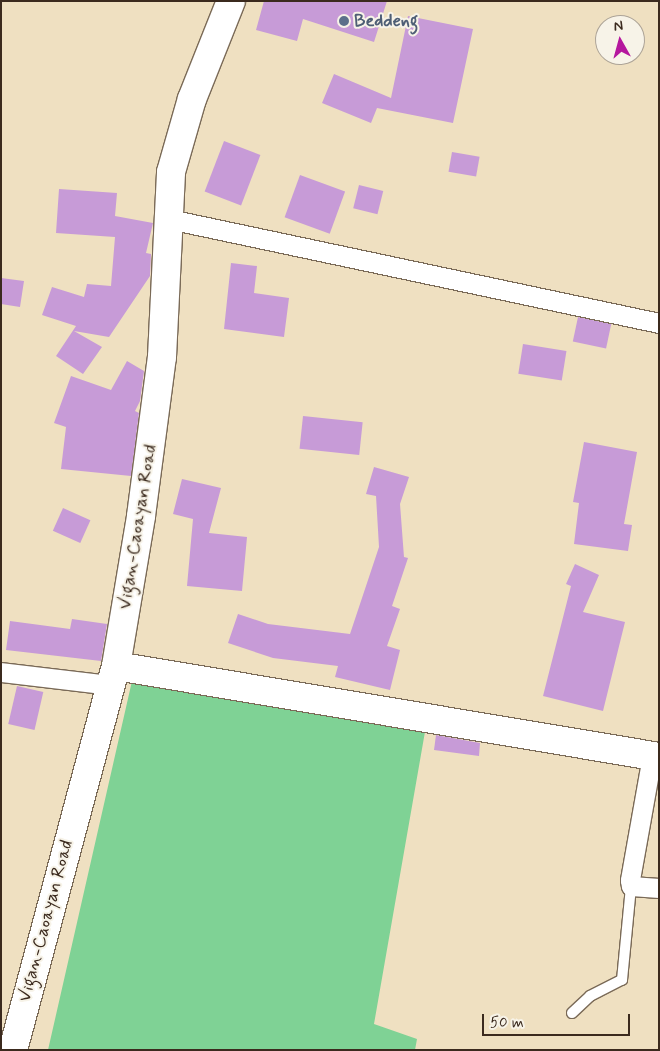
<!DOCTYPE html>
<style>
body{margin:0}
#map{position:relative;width:660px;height:1051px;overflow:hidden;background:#efe0c1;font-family:Mynerve,sans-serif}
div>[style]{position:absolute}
.green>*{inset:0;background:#7fd295}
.building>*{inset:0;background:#c79bd7;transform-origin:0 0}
.roads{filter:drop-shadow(1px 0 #7a6a57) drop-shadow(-1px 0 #7a6a57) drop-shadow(0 1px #7a6a57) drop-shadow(0 -1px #7a6a57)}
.lane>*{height:10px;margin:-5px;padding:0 5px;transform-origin:5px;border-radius:5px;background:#fff}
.street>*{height:19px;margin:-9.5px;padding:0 9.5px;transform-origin:9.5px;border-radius:9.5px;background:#fff}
.secondary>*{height:28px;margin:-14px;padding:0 14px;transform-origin:14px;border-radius:14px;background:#fff}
.dots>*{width:14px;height:14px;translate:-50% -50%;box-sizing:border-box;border:2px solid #f7f3e8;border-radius:50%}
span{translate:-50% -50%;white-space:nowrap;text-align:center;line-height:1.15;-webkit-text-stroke:4px #f7f3e8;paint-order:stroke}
.service-label{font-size:18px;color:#4e5e75;font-weight:700}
.left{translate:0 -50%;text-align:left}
.street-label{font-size:18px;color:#3b2a1e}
.frame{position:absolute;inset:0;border:2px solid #3b2a1e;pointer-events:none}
.north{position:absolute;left:595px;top:15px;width:50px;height:50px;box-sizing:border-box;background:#f7f3e8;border:1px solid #aca397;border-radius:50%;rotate:353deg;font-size:14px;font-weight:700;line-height:20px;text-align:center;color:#3b2a1e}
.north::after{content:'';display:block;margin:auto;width:18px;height:22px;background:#b5179e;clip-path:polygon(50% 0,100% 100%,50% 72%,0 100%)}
.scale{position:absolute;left:482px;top:1014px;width:148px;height:22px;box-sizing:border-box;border:2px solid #3b2a1e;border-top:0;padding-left:6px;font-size:15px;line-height:18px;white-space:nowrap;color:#3b2a1e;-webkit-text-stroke:4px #f7f3e8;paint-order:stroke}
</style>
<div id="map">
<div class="green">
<div style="clip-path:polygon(132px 681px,426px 726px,374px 1024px,417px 1039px,415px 1050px,48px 1050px)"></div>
</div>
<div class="building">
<div style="clip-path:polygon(264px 1px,387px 1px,374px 42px,303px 19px,297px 41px,256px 30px)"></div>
<div style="clip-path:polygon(408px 16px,473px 29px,453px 123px,377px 108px,371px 123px,322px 103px,334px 74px,391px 98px)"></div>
<div style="left:224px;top:141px;width:39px;height:54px;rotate:21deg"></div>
<div style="left:452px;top:152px;width:28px;height:20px;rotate:10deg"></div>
<div style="left:300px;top:175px;width:48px;height:45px;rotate:20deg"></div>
<div style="left:359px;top:185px;width:25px;height:24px;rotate:14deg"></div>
<div style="clip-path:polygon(59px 189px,117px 193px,115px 216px,153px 223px,146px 253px,151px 254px,150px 276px,109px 337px,74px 331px,102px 347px,83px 374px,56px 356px,76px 326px,42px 315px,52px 287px,84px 297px,87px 284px,111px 286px,115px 237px,56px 233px)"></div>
<div style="clip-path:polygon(231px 263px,257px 266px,254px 293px,289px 298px,284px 337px,224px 329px)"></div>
<div style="clip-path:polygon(1px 278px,24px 281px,20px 307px,1px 304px)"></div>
<div style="left:578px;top:317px;width:34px;height:25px;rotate:12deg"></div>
<div style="left:523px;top:344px;width:44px;height:30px;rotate:9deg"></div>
<div style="clip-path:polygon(127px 361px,144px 371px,140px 401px,135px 411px,139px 413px,131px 476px,61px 469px,66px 427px,54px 423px,71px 376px,111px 390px)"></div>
<div style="left:303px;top:416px;width:60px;height:33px;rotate:6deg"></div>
<div style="clip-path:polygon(584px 442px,637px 452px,624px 524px,632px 525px,628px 551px,574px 544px,579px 503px,573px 502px)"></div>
<div style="clip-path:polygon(374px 467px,409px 477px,400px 504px,404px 557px,408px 558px,392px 606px,400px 609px,387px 646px,400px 650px,390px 690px,335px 677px,338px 666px,273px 658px,228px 643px,238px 614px,268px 624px,350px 634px,379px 547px,376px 496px,366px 494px)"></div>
<div style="clip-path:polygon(182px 479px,221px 488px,209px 533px,247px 537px,242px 591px,187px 586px,193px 519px,173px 514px)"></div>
<div style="left:63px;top:508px;width:30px;height:25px;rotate:24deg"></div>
<div style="clip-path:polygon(575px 564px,599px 575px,583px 612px,625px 622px,603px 711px,543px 696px,571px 586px,566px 584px)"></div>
<div style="clip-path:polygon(72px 619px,107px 624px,101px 661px,6px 650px,10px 621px,70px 629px)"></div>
<div style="left:17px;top:686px;width:27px;height:39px;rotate:13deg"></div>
<div style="clip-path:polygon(436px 735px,480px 743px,479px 756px,434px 750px)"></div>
</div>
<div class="roads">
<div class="lane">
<div style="left:572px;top:1013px;width:25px;rotate:-43deg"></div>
<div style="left:590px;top:996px;width:36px;rotate:-27deg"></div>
<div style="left:622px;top:980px;width:94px;rotate:-84.5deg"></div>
</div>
<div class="street">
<div style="left:169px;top:219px;width:501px;rotate:11.98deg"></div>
<div style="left:1px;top:672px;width:110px;rotate:6.8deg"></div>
<div style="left:652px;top:756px;width:126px;rotate:100.1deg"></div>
<div style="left:630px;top:880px;width:6px;rotate:81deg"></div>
<div style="left:631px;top:886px;width:28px;rotate:4deg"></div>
</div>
<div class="secondary">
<div style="left:116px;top:666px;width:551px;rotate:9.51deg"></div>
<div style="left:13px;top:1050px;width:398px;rotate:-75deg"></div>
<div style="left:116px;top:666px;width:152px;rotate:-80.5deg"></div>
<div style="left:141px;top:516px;width:160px;rotate:-82.5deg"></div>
<div style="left:162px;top:357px;width:185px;rotate:-87.2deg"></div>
<div style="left:171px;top:172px;width:76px;rotate:-74deg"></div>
<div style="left:192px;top:99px;width:105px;rotate:-68.3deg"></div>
</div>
</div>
<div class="dots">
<div style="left:344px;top:21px;background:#5c6f8a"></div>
</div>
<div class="service-label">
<span class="left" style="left:354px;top:21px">Beddeng</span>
</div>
<div class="street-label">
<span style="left:138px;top:527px;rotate:-81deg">Vigan-Caoayan Road</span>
<span style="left:46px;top:921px;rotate:-75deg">Vigan-Caoayan Road</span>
</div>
<div class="frame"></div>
<div class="north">N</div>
<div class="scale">50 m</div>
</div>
